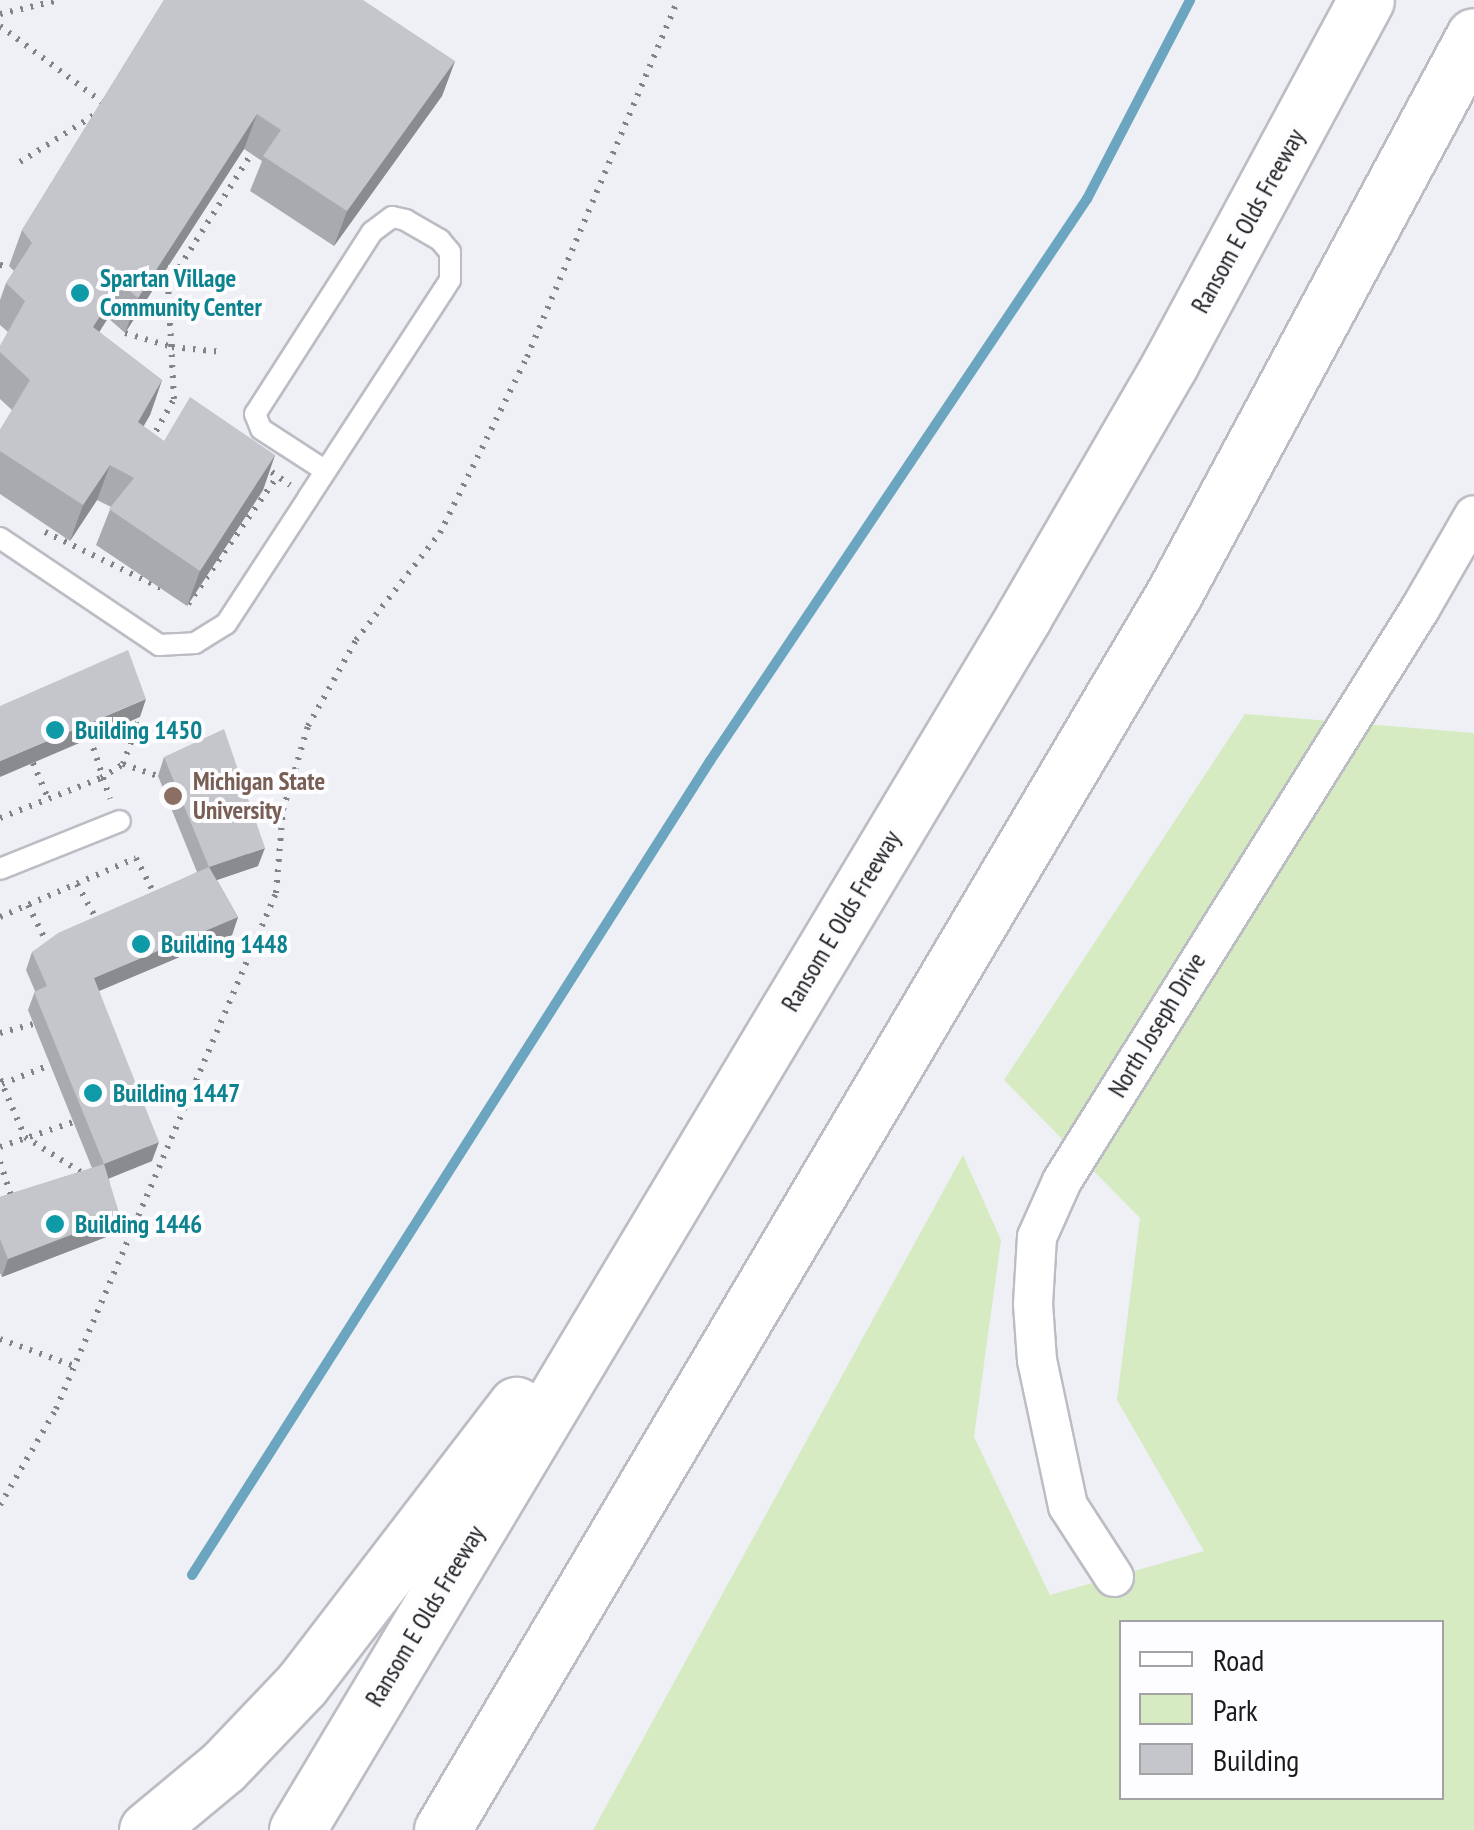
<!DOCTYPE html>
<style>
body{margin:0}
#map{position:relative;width:1474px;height:1830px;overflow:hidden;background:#eef0f6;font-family:"PT Sans Narrow",sans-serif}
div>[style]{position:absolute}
.green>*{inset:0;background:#d7ebc3}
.stream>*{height:10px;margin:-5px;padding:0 5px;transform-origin:5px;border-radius:5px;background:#6ba5bf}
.path>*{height:6px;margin-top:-3px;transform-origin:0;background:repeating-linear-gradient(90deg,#828387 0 2.5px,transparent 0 10.5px)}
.roads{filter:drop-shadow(2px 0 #bcbdc4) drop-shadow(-2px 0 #bcbdc4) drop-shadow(0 2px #bcbdc4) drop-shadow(0 -2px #bcbdc4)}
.service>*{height:20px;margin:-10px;padding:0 10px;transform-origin:10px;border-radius:10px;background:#fff}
.minor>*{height:38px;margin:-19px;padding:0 19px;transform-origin:19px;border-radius:19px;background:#fff}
.motorway>*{height:55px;margin:-27.5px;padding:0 27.5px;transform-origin:27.5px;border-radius:27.5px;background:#fff}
.wall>*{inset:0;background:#a9aaaf}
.shaded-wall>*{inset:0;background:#8a8b8f}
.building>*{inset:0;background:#c5c6cc}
.dots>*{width:28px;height:28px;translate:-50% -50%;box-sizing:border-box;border:5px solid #fdfdff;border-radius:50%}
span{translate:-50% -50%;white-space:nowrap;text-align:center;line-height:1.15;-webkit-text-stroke:8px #fdfdff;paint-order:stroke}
.street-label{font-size:25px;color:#1b1b1d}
.culture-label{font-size:25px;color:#0d838f;font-weight:700}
.left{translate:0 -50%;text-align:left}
.education-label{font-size:25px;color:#785e54;font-weight:700}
.legend{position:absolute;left:1119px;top:1620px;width:325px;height:180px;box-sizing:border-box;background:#fdfdff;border:2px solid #a3a3a5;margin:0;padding:12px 18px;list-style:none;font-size:30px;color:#1b1b1d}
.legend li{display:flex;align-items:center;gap:20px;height:50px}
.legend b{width:50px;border:2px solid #a3a3a5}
</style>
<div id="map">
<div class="green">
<div style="clip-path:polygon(evenodd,1245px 714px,1474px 733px,1474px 1830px,593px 1830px,963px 1155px,1001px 1240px,974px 1437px,1050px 1595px,1204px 1551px,1117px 1400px,1140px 1218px,1004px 1080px,1245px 714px,1122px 1622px,1442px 1622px,1442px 1798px,1122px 1798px,1122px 1622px)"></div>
</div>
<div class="stream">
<div style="left:192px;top:1575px;width:965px;rotate:-57.53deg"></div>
<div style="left:710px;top:761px;width:677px;rotate:-56.15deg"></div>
<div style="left:1087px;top:199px;width:224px;rotate:-62.6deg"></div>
</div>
<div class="path">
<div style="left:0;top:14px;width:61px;rotate:-13.3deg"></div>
<div style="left:0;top:26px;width:132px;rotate:36.7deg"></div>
<div style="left:20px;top:162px;width:93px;rotate:-32.3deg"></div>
<div style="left:0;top:265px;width:9px;rotate:6deg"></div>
<div style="left:125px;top:333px;width:49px;rotate:16.6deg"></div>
<div style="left:172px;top:347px;width:51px;rotate:5.6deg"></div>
<div style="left:151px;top:440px;width:47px;rotate:-60.7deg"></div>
<div style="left:174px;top:399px;width:114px;rotate:-93deg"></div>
<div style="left:168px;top:285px;width:155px;rotate:-57.6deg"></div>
<div style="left:263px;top:466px;width:33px;rotate:35deg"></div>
<div style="left:45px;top:532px;width:129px;rotate:25.8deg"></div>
<div style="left:188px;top:604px;width:155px;rotate:-55deg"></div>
<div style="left:90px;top:738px;width:64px;rotate:71.8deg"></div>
<div style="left:33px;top:763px;width:39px;rotate:67deg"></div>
<div style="left:123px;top:764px;width:50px;rotate:-70.1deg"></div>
<div style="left:0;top:818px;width:109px;rotate:-21.6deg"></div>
<div style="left:101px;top:778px;width:26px;rotate:-32deg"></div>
<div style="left:123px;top:764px;width:37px;rotate:19deg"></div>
<div style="left:77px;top:884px;width:43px;rotate:61.1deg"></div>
<div style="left:28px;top:905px;width:49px;rotate:63.4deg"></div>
<div style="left:0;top:917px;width:148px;rotate:-23.5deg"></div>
<div style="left:136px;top:858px;width:46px;rotate:62.9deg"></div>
<div style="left:0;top:1033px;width:34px;rotate:-15deg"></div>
<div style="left:0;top:1079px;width:63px;rotate:66.7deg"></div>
<div style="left:25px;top:1137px;width:70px;rotate:32.1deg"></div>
<div style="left:2px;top:1084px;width:52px;rotate:-21.6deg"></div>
<div style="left:0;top:1147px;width:77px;rotate:-18.9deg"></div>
<div style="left:0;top:1162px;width:39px;rotate:72deg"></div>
<div style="left:0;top:1339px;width:79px;rotate:20deg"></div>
<div style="left:0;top:1505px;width:111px;rotate:-59.7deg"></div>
<div style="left:56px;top:1409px;width:561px;rotate:-66.91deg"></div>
<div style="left:276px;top:893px;width:83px;rotate:-85.2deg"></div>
<div style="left:283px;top:810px;width:88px;rotate:-73.4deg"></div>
<div style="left:308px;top:726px;width:98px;rotate:-60.8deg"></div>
<div style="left:356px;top:640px;width:136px;rotate:-51.9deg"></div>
<div style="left:440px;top:533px;width:196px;rotate:-63.7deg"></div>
<div style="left:527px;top:357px;width:388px;rotate:-67.1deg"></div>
</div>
<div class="roads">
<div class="service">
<div style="left:0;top:538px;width:192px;rotate:33.9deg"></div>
<div style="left:159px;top:645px;width:36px;rotate:-3deg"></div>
<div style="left:195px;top:643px;width:36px;rotate:-32deg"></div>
<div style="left:226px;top:624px;width:150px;rotate:-56.9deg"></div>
<div style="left:308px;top:498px;width:247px;rotate:-56.9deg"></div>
<div style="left:443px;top:291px;width:13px;rotate:-58deg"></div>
<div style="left:450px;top:280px;width:28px;rotate:-90deg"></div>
<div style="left:450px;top:252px;width:16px;rotate:-130deg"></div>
<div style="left:440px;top:240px;width:39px;rotate:-150deg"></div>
<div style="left:406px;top:220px;width:14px;rotate:-168deg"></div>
<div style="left:392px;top:217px;width:25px;rotate:143deg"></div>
<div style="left:372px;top:232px;width:216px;rotate:122.7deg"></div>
<div style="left:255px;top:414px;width:16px;rotate:68deg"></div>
<div style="left:261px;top:429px;width:77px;rotate:32.9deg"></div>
<div style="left:0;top:869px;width:129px;rotate:-21.8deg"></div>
</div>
<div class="minor">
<div style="left:1114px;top:1577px;width:85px;rotate:-122.9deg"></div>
<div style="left:1068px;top:1506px;width:149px;rotate:-102deg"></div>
<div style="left:1037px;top:1360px;width:56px;rotate:-94.1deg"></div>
<div style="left:1033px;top:1304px;width:67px;rotate:-86.6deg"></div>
<div style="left:1037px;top:1237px;width:61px;rotate:-65.9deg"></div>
<div style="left:1062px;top:1181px;width:675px;rotate:-57.96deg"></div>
<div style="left:1420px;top:609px;width:108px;rotate:-60.1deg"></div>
</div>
<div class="motorway">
<div style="left:147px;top:1830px;width:99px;rotate:-39.7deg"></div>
<div style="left:223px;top:1767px;width:115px;rotate:-46.4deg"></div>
<div style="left:302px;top:1684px;width:352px;rotate:-52.5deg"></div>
<div style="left:297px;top:1830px;width:1415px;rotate:-59.08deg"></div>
<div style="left:1024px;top:616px;width:291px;rotate:-59.9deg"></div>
<div style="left:1170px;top:364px;width:413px;rotate:-61.7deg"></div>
<div style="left:442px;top:1830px;width:1439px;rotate:-59.37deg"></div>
<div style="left:1175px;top:592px;width:631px;rotate:-61.73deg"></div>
</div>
</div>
<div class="wall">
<div style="clip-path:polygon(164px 0,455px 61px,442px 96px,334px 246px,250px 191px,262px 161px,244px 149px,125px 333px,108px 318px,99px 332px,162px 380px,150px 415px,143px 426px,164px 441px,275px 455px,263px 490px,187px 606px,96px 545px,111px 507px,97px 500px,70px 541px,0 494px,0 430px,12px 410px,0 399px,0 346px,8px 332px,0 325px,0 300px,6px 283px,14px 271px,9px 266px,22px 230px)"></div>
<div style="clip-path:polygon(164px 757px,258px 866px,217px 880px,238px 917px,232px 935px,99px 991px,152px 1161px,109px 1178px,114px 1234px,2px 1277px,0 1273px,0 1197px,92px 1168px,28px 1010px,35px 991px,26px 970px,32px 952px,197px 872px,158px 776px)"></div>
</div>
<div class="shaded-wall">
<div style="clip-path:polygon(455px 61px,442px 96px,334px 246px,347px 211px)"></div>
<div style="clip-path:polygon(257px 114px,244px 149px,125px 333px,138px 298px)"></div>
<div style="clip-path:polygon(121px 283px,108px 318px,80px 363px,93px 327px)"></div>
<div style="clip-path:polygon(162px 380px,150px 415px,126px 457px,138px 422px)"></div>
<div style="clip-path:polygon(275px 455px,263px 490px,187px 606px,200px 571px)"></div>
<div style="clip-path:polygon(110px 465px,97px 500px,70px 541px,83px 505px)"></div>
<div style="clip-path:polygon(146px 699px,140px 717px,0 777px,0 761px)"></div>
<div style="clip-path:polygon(265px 848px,258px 866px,202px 885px,209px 867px)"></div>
<div style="clip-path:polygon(238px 917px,232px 935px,87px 996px,94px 978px)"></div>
<div style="clip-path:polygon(159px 1142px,152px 1161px,98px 1183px,104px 1164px)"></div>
<div style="clip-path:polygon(120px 1216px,114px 1234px,2px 1277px,8px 1259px)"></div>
</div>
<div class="building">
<div style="clip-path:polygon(164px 0,363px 0,455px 61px,347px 211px,263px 156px,281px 130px,257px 114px,138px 298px,121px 283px,93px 327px,162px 380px,138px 422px,164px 441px,190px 397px,275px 455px,200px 571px,109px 509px,134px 478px,110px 465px,83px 505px,0 451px,0 430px,30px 380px,0 352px,0 346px,25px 301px,6px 283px,32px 243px,22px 230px)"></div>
<div style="clip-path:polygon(128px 650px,146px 699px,0 761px,0 706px)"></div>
<div style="clip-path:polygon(224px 729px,265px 848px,209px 867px,164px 757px)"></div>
<div style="clip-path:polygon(209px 867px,238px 917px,94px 978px,159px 1142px,104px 1164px,34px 992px,47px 986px,32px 952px,58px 933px)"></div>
<div style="clip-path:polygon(104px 1164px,120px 1216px,8px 1259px,0 1239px,0 1197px)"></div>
</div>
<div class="dots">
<div style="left:80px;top:293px;background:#0f9aa8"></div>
<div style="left:55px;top:730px;background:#0f9aa8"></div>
<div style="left:173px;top:796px;background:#8d6e63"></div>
<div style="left:141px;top:944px;background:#0f9aa8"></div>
<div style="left:93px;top:1093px;background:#0f9aa8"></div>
<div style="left:55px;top:1224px;background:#0f9aa8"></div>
</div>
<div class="street-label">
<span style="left:1248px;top:221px;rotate:-61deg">Ransom E Olds Freeway</span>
<span style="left:841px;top:921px;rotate:-59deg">Ransom E Olds Freeway</span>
<span style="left:1157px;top:1025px;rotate:-59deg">North Joseph Drive</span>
<span style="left:425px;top:1616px;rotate:-59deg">Ransom E Olds Freeway</span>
</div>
<div class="culture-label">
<span class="left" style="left:100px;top:293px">Spartan Village<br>Community Center</span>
<span class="left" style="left:75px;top:730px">Building 1450</span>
<span class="left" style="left:161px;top:944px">Building 1448</span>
<span class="left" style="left:113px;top:1093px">Building 1447</span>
<span class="left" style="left:75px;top:1224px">Building 1446</span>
</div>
<div class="education-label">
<span class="left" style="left:193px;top:796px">Michigan State<br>University</span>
</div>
<ul class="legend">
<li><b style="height:12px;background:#fff"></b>Road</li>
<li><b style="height:28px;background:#d7ebc3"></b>Park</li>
<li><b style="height:28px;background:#c5c6cc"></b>Building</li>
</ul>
</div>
